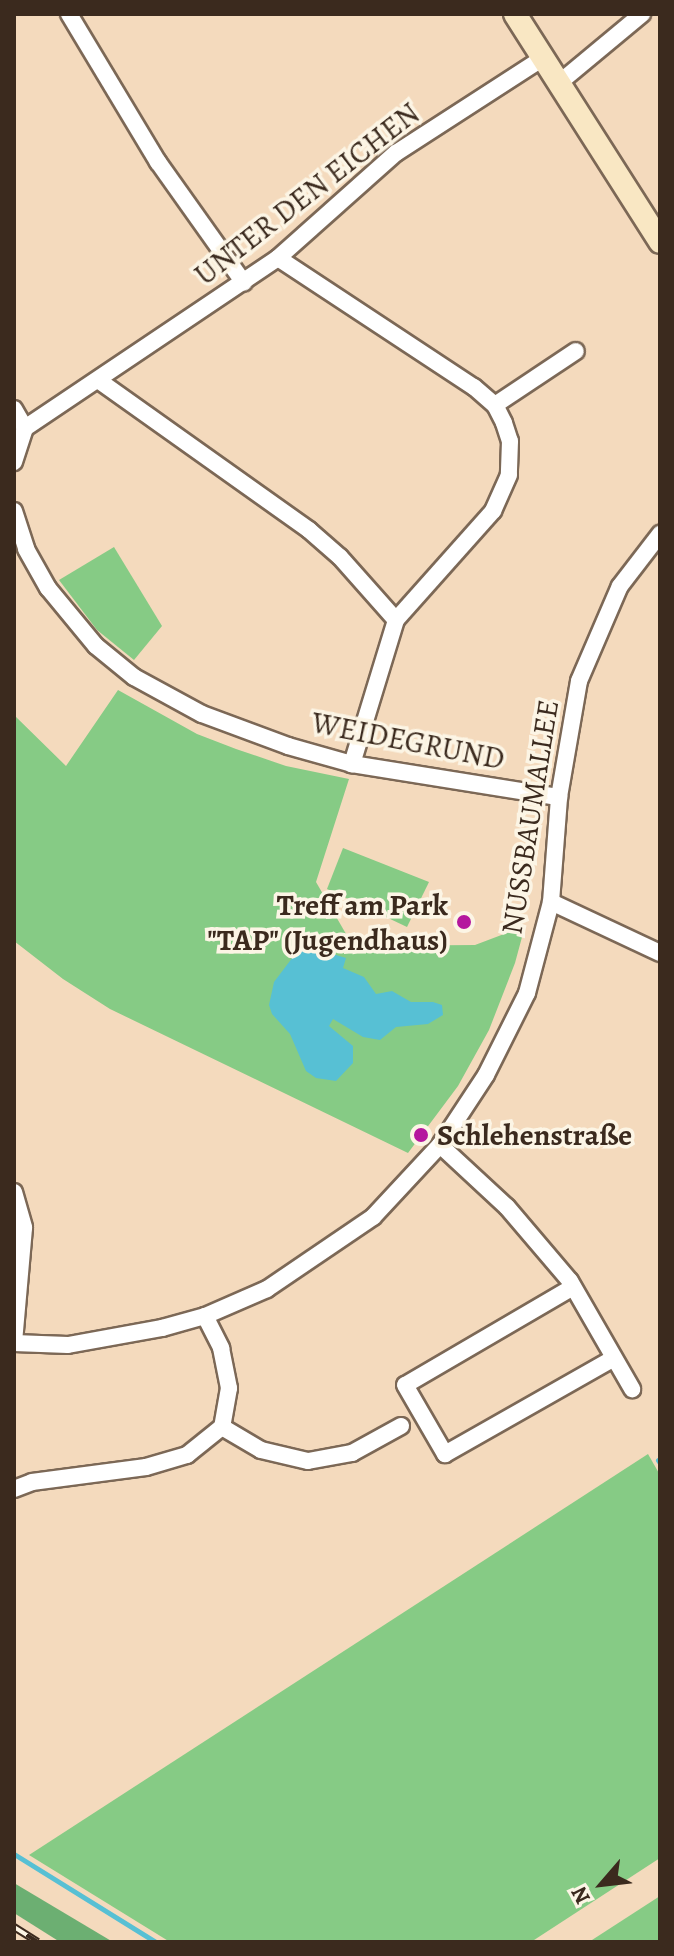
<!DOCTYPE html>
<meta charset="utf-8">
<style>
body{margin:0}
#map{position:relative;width:674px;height:1956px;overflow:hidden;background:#f4dabd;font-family:Alegreya,serif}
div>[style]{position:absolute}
.green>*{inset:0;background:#86cb85}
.forest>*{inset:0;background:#6caf72}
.water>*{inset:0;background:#57c0d4}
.stream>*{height:5px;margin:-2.5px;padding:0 2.5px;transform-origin:2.5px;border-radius:2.5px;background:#57c0d4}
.roads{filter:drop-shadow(2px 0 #7c6856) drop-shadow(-2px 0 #7c6856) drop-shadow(0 2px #7c6856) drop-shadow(0 -2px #7c6856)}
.minor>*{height:16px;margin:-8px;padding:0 8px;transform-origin:8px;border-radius:8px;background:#fff}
.secondary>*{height:22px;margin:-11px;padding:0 11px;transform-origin:11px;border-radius:11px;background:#f9e7c3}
.rail>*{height:8px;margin-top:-4px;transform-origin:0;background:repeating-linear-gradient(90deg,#fcf5e5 0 15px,#3b2a1e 0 30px);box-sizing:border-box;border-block:2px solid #3b2a1e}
.dots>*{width:22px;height:22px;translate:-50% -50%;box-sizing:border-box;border:4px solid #fcf5e5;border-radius:50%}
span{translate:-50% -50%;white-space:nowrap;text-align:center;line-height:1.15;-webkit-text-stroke:7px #fcf5e5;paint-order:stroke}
.street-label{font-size:30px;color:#3b2a1e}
.poi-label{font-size:30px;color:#3b2a1e;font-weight:700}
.right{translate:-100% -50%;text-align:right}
.left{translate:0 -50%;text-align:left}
.frame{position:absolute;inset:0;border:16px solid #3b2a1e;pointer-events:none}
.north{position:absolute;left:562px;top:1844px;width:80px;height:80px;-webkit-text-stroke:6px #fcf5e5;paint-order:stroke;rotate:242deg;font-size:22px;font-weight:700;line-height:32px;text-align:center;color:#3b2a1e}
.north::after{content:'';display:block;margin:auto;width:28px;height:36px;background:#3b2a1e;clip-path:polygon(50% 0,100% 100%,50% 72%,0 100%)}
</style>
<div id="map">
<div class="green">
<div style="clip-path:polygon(114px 547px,162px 626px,134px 660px,97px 630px,59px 580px)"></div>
<div style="clip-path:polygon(118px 690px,197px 734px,236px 749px,286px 766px,349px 779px,316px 882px,353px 946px,475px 945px,525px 926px,515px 963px,489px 1030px,458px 1086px,408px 1153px,110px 1009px,63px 979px,14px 941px,14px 715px,66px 766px)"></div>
<div style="clip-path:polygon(343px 848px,429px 882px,407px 927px,327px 889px)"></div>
<div style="clip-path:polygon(648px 1454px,660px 1475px,660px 1858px,531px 1942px,170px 1942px,29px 1855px)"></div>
<div style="clip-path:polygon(660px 1896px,660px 1942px,592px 1940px)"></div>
</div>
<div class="forest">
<div style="clip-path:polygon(14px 1883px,113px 1942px,60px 1942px,14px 1913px)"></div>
</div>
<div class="water">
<div style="clip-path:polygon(302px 945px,346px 958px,343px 968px,364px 977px,376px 994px,392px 991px,411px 1002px,433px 1002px,442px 1005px,443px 1015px,428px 1024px,396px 1027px,380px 1040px,363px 1037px,333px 1019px,329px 1026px,353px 1046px,353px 1063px,336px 1081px,316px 1078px,306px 1071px,290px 1034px,272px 1014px,269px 1005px,274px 982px)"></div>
</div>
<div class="stream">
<div style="left:658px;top:1460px;width:4px;rotate:56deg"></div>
<div style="left:14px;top:1854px;width:167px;rotate:31.8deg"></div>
</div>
<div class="roads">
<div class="minor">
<div style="left:69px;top:14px;width:173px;rotate:59deg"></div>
<div style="left:158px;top:162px;width:148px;rotate:54.6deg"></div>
<div style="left:559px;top:83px;width:108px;rotate:-39.7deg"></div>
<div style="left:278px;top:258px;width:235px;rotate:33.4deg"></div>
<div style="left:474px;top:387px;width:28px;rotate:41deg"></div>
<div style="left:495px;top:405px;width:20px;rotate:63deg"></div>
<div style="left:504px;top:423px;width:19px;rotate:72deg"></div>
<div style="left:510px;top:441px;width:34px;rotate:92deg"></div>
<div style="left:509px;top:475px;width:39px;rotate:114deg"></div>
<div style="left:493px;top:511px;width:146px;rotate:131.7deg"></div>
<div style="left:98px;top:380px;width:259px;rotate:35.4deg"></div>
<div style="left:309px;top:530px;width:41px;rotate:41.1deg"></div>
<div style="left:340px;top:557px;width:84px;rotate:48.4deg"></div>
<div style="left:396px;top:620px;width:151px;rotate:107deg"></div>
<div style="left:495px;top:405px;width:97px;rotate:-33.7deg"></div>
<div style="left:14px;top:409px;width:22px;rotate:60deg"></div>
<div style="left:25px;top:428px;width:36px;rotate:108deg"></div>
<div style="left:25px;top:428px;width:305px;rotate:-33.9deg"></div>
<div style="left:278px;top:258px;width:158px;rotate:-41.7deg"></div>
<div style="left:396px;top:153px;width:175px;rotate:-32.9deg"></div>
<div style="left:14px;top:511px;width:40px;rotate:72deg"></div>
<div style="left:26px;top:549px;width:45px;rotate:60.6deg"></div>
<div style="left:48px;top:588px;width:75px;rotate:50.4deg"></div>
<div style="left:96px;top:646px;width:49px;rotate:39.2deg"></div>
<div style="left:134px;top:677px;width:77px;rotate:28.6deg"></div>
<div style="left:202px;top:714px;width:92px;rotate:20.4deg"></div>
<div style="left:288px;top:746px;width:66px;rotate:15.7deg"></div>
<div style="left:352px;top:764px;width:210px;rotate:9.1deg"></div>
<div style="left:551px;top:902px;width:120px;rotate:25.1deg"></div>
<div style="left:440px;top:1145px;width:91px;rotate:42.8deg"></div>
<div style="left:507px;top:1207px;width:97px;rotate:49.6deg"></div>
<div style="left:570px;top:1281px;width:125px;rotate:60.1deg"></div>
<div style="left:14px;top:1192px;width:37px;rotate:74deg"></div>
<div style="left:24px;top:1228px;width:115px;rotate:95deg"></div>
<div style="left:573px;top:1287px;width:194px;rotate:149.7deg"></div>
<div style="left:405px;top:1385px;width:80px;rotate:59.9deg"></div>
<div style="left:445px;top:1454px;width:194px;rotate:-29.6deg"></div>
<div style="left:205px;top:1316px;width:36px;rotate:63deg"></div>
<div style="left:221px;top:1348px;width:41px;rotate:78.7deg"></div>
<div style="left:229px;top:1388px;width:40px;rotate:100deg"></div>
<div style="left:222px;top:1427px;width:45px;rotate:30.5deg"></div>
<div style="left:261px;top:1450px;width:48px;rotate:13.2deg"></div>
<div style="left:308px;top:1461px;width:45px;rotate:-10.3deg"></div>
<div style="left:352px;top:1453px;width:56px;rotate:-28.9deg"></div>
<div style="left:14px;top:1343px;width:54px;rotate:2.1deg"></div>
<div style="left:68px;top:1345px;width:96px;rotate:-10.3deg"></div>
<div style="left:162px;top:1328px;width:45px;rotate:-15.6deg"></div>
<div style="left:205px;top:1316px;width:68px;rotate:-23.5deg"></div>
<div style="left:267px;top:1289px;width:128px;rotate:-34.2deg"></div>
<div style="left:373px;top:1217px;width:98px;rotate:-47.1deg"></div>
<div style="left:440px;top:1145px;width:84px;rotate:-56.7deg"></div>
<div style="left:486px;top:1075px;width:92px;rotate:-63.4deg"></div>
<div style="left:527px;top:993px;width:94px;rotate:-75.2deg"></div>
<div style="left:551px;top:902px;width:105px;rotate:-85.6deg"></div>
<div style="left:559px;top:797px;width:118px;rotate:-80.2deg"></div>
<div style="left:579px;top:681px;width:103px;rotate:-66.7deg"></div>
<div style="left:620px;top:586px;width:66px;rotate:-52.4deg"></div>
<div style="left:14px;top:1489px;width:19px;rotate:-21deg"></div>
<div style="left:32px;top:1482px;width:115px;rotate:-7.5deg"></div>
<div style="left:146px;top:1467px;width:43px;rotate:-16.3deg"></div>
<div style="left:187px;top:1455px;width:45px;rotate:-38.7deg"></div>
</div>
<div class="secondary">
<div style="left:515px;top:14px;width:270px;rotate:57.5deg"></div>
</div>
</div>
<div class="rail">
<div style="left:14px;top:1927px;width:28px;rotate:32deg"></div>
</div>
<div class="dots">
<div style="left:464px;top:922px;background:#b5179e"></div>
<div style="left:421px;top:1135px;background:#b5179e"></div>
</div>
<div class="street-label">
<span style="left:307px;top:194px;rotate:-38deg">UNTER DEN EICHEN</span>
<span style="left:408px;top:741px;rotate:11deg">WEIDEGRUND</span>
<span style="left:530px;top:817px;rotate:-81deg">NUSSBAUMALLEE</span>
</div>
<div class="poi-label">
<span class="right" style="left:448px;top:922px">Treff am Park<br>"TAP" (Jugendhaus)</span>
<span class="left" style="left:437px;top:1135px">Schlehenstraße</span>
</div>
<div class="frame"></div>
<div class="north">N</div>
</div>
